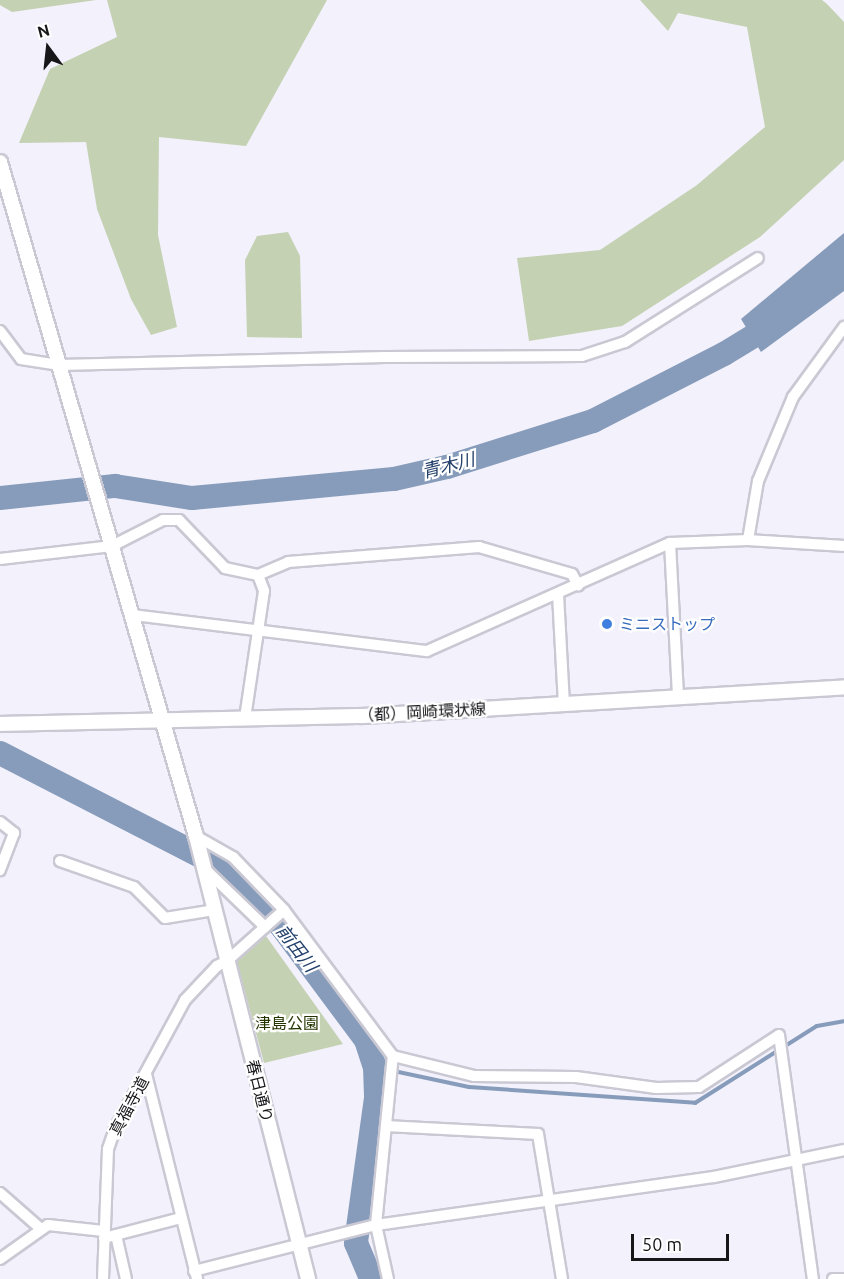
<!DOCTYPE html>
<meta charset="utf-8">
<style>
body{margin:0}
#map{position:relative;width:844px;height:1279px;overflow:hidden;background:#f2f1fc;font-family:Ubuntu,"Noto Sans JP",sans-serif}
div>[style]{position:absolute}
.green>*{inset:0;background:#c4d1b2}
.water>*{inset:0;background:#879cba}
.stream>*{height:4px;margin:-2px;padding:0 2px;transform-origin:2px;border-radius:2px;background:#879cba}
.river>*{height:24px;margin:-12px;padding:0 12px;transform-origin:12px;border-radius:12px;background:#879cba}
.roads{filter:drop-shadow(2px 0 #c9c8d3) drop-shadow(-2px 0 #c9c8d3) drop-shadow(0 2px #c9c8d3) drop-shadow(0 -2px #c9c8d3)}
.minor>*{height:10px;margin:-5px;padding:0 5px;transform-origin:5px;border-radius:5px;background:#fff}
.tertiary>*{height:14px;margin:-7px;padding:0 7px;transform-origin:7px;border-radius:7px;background:#fff}
.dots>*{width:16px;height:16px;translate:-50% -50%;box-sizing:border-box;border:3px solid #fff;border-radius:50%}
span{translate:-50% -50%;white-space:nowrap;text-align:center;line-height:1.15;-webkit-text-stroke:4.5px #fff;paint-order:stroke}
.shop-label{font-size:16px;color:#366cbe}
.left{translate:0 -50%;text-align:left}
.street-label{font-size:16px;color:#17171a}
.park-label{font-size:16px;color:#243500}
.water-label{font-size:18px;color:#24416b;font-style:italic}
.north{position:absolute;left:18px;top:18px;width:60px;height:60px;-webkit-text-stroke:4px #fff;paint-order:stroke;rotate:345deg;font-size:16px;font-weight:700;line-height:24px;text-align:center;color:#17171a}
.north::after{content:'';display:block;margin:auto;width:21px;height:27px;background:#17171a;clip-path:polygon(50% 0,100% 100%,50% 72%,0 100%)}
.scale{position:absolute;left:631px;top:1234px;width:98px;height:27px;box-sizing:border-box;border:3px solid #17171a;border-top:0;padding-left:8px;font-size:18px;line-height:21px;white-space:nowrap;color:#17171a;-webkit-text-stroke:4px #fff;paint-order:stroke}
</style>
<div id="map">
<div class="green">
<div style="clip-path:polygon(0 0,96px 0,12px 12px,0 5px)"></div>
<div style="clip-path:polygon(107px 0,327px 0,246px 146px,159px 137px,158px 235px,177px 327px,151px 335px,131px 299px,97px 209px,86px 142px,19px 143px,50px 69px,117px 37px)"></div>
<div style="clip-path:polygon(640px 0,822px 0,827px 4px,844px 22px,844px 160px,760px 237px,622px 326px,529px 341px,517px 258px,600px 250px,697px 185px,765px 127px,747px 27px,678px 13px,668px 31px)"></div>
<div style="clip-path:polygon(288px 232px,300px 256px,302px 338px,247px 337px,245px 260px,257px 236px)"></div>
<div style="clip-path:polygon(266px 936px,343px 1044px,264px 1063px,237px 962px)"></div>
</div>
<div class="water">
<div style="clip-path:polygon(844px 233px,844px 291px,761px 352px,741px 319px)"></div>
</div>
<div class="stream">
<div style="left:375px;top:1067px;width:96px;rotate:12deg"></div>
<div style="left:469px;top:1087px;width:227px;rotate:4deg"></div>
<div style="left:695px;top:1103px;width:144px;rotate:-32.3deg"></div>
<div style="left:817px;top:1026px;width:27px;rotate:-10deg"></div>
</div>
<div class="river">
<div style="left:0;top:498px;width:116px;rotate:-6deg"></div>
<div style="left:115px;top:486px;width:78px;rotate:8.9deg"></div>
<div style="left:192px;top:498px;width:203px;rotate:-5.4deg"></div>
<div style="left:394px;top:479px;width:54px;rotate:-12.8deg"></div>
<div style="left:447px;top:467px;width:153px;rotate:-17.5deg"></div>
<div style="left:593px;top:421px;width:147px;rotate:-27.1deg"></div>
<div style="left:724px;top:354px;width:63px;rotate:-31.4deg"></div>
<div style="left:0;top:753px;width:256px;rotate:27.2deg"></div>
<div style="left:228px;top:870px;width:79px;rotate:46.5deg"></div>
<div style="left:282px;top:927px;width:141px;rotate:53.4deg"></div>
<div style="left:366px;top:1040px;width:28px;rotate:72deg"></div>
<div style="left:375px;top:1067px;width:31px;rotate:88deg"></div>
<div style="left:376px;top:1098px;width:146px;rotate:97.9deg"></div>
<div style="left:356px;top:1243px;width:39px;rotate:67deg"></div>
</div>
<div class="roads">
<div class="minor">
<div style="left:0;top:331px;width:35px;rotate:53deg"></div>
<div style="left:21px;top:359px;width:39px;rotate:9deg"></div>
<div style="left:60px;top:365px;width:325px;rotate:-1.4deg"></div>
<div style="left:385px;top:357px;width:197px;rotate:-0.3deg"></div>
<div style="left:582px;top:356px;width:45px;rotate:-18deg"></div>
<div style="left:625px;top:342px;width:157px;rotate:-32.3deg"></div>
<div style="left:748px;top:540px;width:60px;rotate:-80.4deg"></div>
<div style="left:758px;top:481px;width:91px;rotate:-67.4deg"></div>
<div style="left:793px;top:397px;width:87px;rotate:-53.9deg"></div>
<div style="left:670px;top:543px;width:152px;rotate:87deg"></div>
<div style="left:0;top:559px;width:113px;rotate:-6.6deg"></div>
<div style="left:112px;top:546px;width:57px;rotate:-27deg"></div>
<div style="left:163px;top:520px;width:16px"></div>
<div style="left:179px;top:520px;width:66px;rotate:46.2deg"></div>
<div style="left:225px;top:568px;width:34px;rotate:12deg"></div>
<div style="left:258px;top:575px;width:17px;rotate:69deg"></div>
<div style="left:264px;top:591px;width:128px;rotate:98.5deg"></div>
<div style="left:258px;top:575px;width:33px;rotate:-23deg"></div>
<div style="left:288px;top:562px;width:192px;rotate:-4.5deg"></div>
<div style="left:479px;top:547px;width:97px;rotate:16.2deg"></div>
<div style="left:572px;top:574px;width:13px;rotate:61deg"></div>
<div style="left:558px;top:594px;width:111px;rotate:86.9deg"></div>
<div style="left:133px;top:615px;width:296px;rotate:7deg"></div>
<div style="left:427px;top:651px;width:266px;rotate:-24deg"></div>
<div style="left:670px;top:543px;width:78px;rotate:-2.2deg"></div>
<div style="left:748px;top:540px;width:96px;rotate:3.6deg"></div>
<div style="left:0;top:822px;width:18px;rotate:38deg"></div>
<div style="left:14px;top:833px;width:40px;rotate:111deg"></div>
<div style="left:196px;top:836px;width:43px;rotate:29.6deg"></div>
<div style="left:233px;top:857px;width:74px;rotate:46.1deg"></div>
<div style="left:284px;top:910px;width:182px;rotate:53.3deg"></div>
<div style="left:393px;top:1056px;width:83px;rotate:13.9deg"></div>
<div style="left:474px;top:1076px;width:102px;rotate:0.6deg"></div>
<div style="left:576px;top:1077px;width:81px;rotate:7.8deg"></div>
<div style="left:656px;top:1088px;width:43px;rotate:-1.3deg"></div>
<div style="left:699px;top:1087px;width:95px;rotate:-33deg"></div>
<div style="left:779px;top:1035px;width:246px;rotate:82.1deg"></div>
<div style="left:60px;top:861px;width:78px;rotate:19.4deg"></div>
<div style="left:134px;top:887px;width:44px;rotate:45deg"></div>
<div style="left:165px;top:918px;width:51px;rotate:-9.1deg"></div>
<div style="left:204px;top:868px;width:85px;rotate:44deg"></div>
<div style="left:146px;top:1074px;width:211px;rotate:76deg"></div>
<div style="left:386px;top:1126px;width:152px;rotate:3deg"></div>
<div style="left:538px;top:1134px;width:147px;rotate:80.6deg"></div>
<div style="left:0;top:1193px;width:55px;rotate:41.3deg"></div>
<div style="left:116px;top:1235px;width:45px;rotate:77.2deg"></div>
<div style="left:104px;top:1238px;width:80px;rotate:-14.6deg"></div>
<div style="left:0;top:1259px;width:59px;rotate:-35.3deg"></div>
<div style="left:48px;top:1225px;width:56px;rotate:6.1deg"></div>
<div style="left:194px;top:1271px;width:188px;rotate:-14.2deg"></div>
<div style="left:376px;top:1225px;width:341px;rotate:-8.1deg"></div>
<div style="left:714px;top:1177px;width:133px;rotate:-11.7deg"></div>
<div style="left:103px;top:1279px;width:130px;rotate:-87.8deg"></div>
<div style="left:108px;top:1149px;width:21px;rotate:-71deg"></div>
<div style="left:115px;top:1129px;width:147px;rotate:-61.5deg"></div>
<div style="left:185px;top:1000px;width:47px;rotate:-46.7deg"></div>
<div style="left:217px;top:966px;width:11px;rotate:-27deg"></div>
<div style="left:227px;top:961px;width:76px;rotate:-41.8deg"></div>
<div style="left:388px;top:1279px;width:55px;rotate:-102.5deg"></div>
<div style="left:376px;top:1225px;width:170px;rotate:-84.3deg"></div>
<div style="left:833px;top:1279px;width:11px"></div>
</div>
<div class="tertiary">
<div style="left:0;top:162px;width:702px;rotate:73.79deg"></div>
<div style="left:196px;top:836px;width:457px;rotate:75.8deg"></div>
<div style="left:0;top:724px;width:362px;rotate:-1.3deg"></div>
<div style="left:362px;top:716px;width:483px;rotate:-3.4deg"></div>
</div>
</div>
<div class="dots">
<div style="left:607px;top:624px;background:#3f7fe0"></div>
</div>
<div class="shop-label">
<span class="left" style="left:619px;top:624px">ミニストップ</span>
</div>
<div class="street-label">
<span style="left:422px;top:712px;rotate:-3deg">（都）岡崎環状線</span>
<span style="left:260px;top:1091px;rotate:76deg">春日通り</span>
<span style="left:129px;top:1106px;rotate:-62deg">真福寺道</span>
</div>
<div class="park-label">
<span style="left:287px;top:1023px">津島公園</span>
</div>
<div class="water-label">
<span style="left:448px;top:465px;rotate:-14deg">青木川</span>
<span style="left:297px;top:948px;rotate:52deg">前田川</span>
</div>
<div class="north">N</div>
<div class="scale">50 m</div>
</div>
